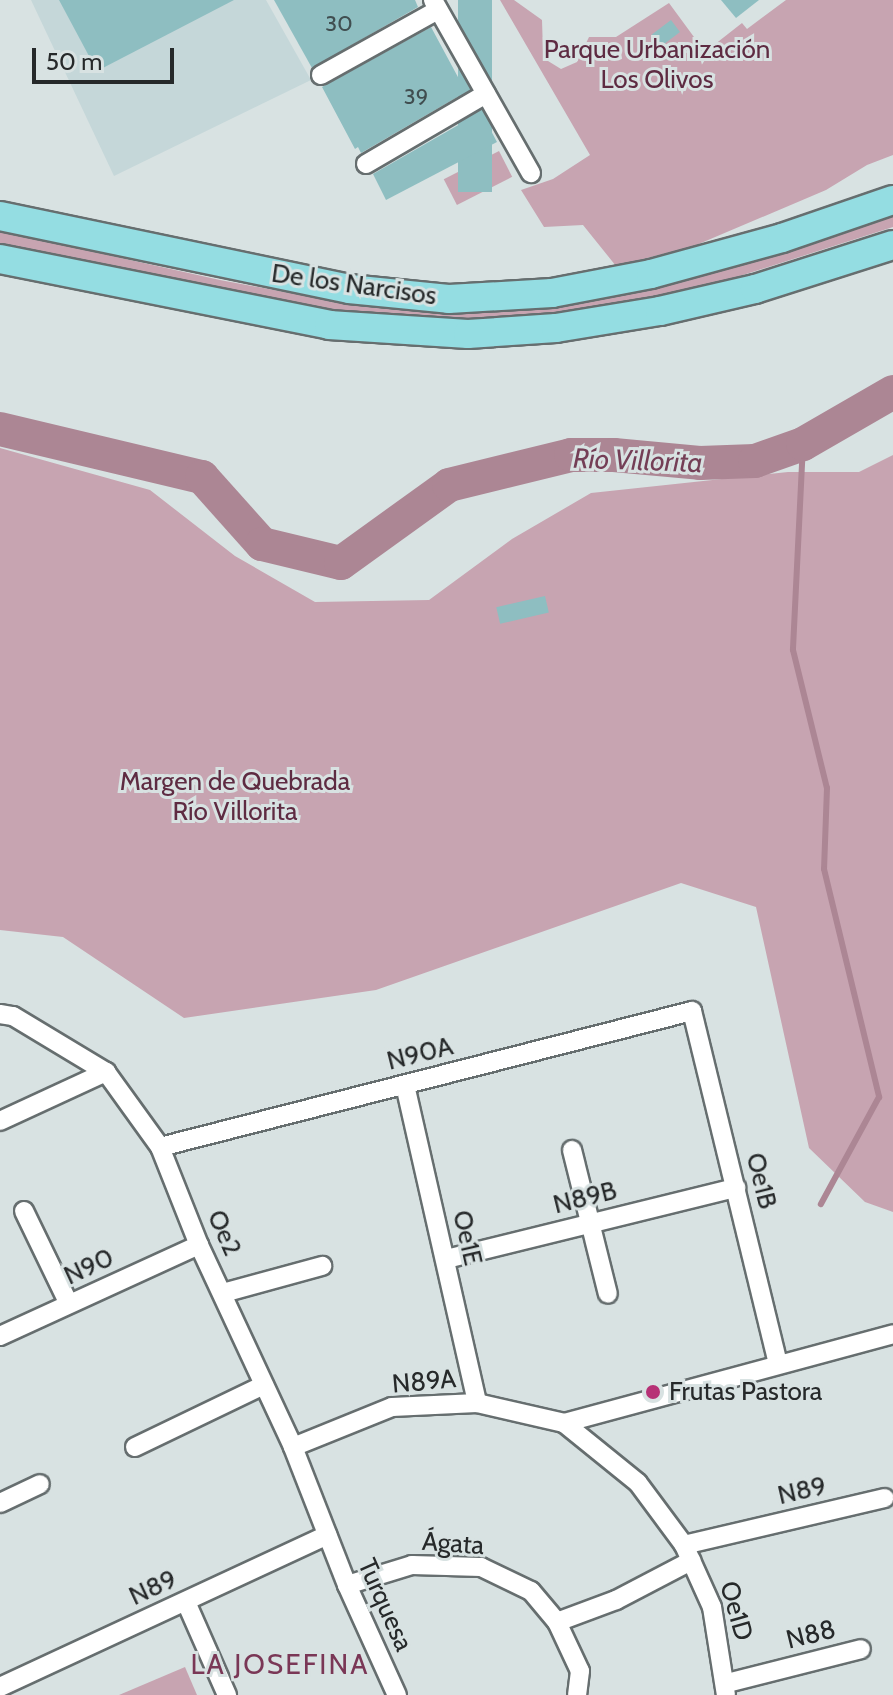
<!DOCTYPE html>
<meta charset="utf-8">
<style>
body{margin:0}
#map{position:relative;width:893px;height:1695px;overflow:hidden;background:#d8e2e2;font-family:Cabin,sans-serif}
div>[style]{position:absolute}
.built>*{inset:0;background:#c5d7d9}
.green>*{inset:0;background:#c7a4b1;transform-origin:0 0}
.stream>*{height:6px;margin:-3px;padding:0 3px;transform-origin:3px;border-radius:3px;background:#ac8694}
.river>*{height:34px;margin:-17px;padding:0 17px;transform-origin:17px;border-radius:17px;background:#ac8694}
.building>*{inset:0;background:#8ebec1;transform-origin:0 0}
.roads{filter:drop-shadow(2px 0 #666e6f) drop-shadow(-2px 0 #666e6f) drop-shadow(0 2px #666e6f) drop-shadow(0 -2px #666e6f)}
.street>*{height:18px;margin:-9px;padding:0 9px;transform-origin:9px;border-radius:9px;background:#fff}
.primary>*{height:28px;margin:-14px;padding:0 14px;transform-origin:14px;border-radius:14px;background:#94dde2}
.dots>*{width:22px;height:22px;translate:-50% -50%;box-sizing:border-box;border:4px solid #d8e2e2;border-radius:50%}
span{translate:-50% -50%;white-space:nowrap;text-align:center;line-height:1.15;-webkit-text-stroke:6px #d8e2e2;paint-order:stroke}
.number-label{font-size:22px;color:#404e50}
.number-label span{-webkit-text-stroke-width:0}
.park-label{font-size:26px;color:#5e2b42}
.street-label{font-size:26px;color:#26292a}
.poi-label{font-size:26px;color:#26292a}
.left{translate:0 -50%;text-align:left}
.water-label{font-size:28px;color:#743e56;font-style:italic}
.neighbourhood-label{font-size:28px;color:#7a3756;letter-spacing:2px}
.scale{position:absolute;left:32px;top:48px;width:142px;height:36px;box-sizing:border-box;border:4px solid #26292a;border-top:0;padding-left:10px;font-size:24px;line-height:28px;white-space:nowrap;color:#26292a;-webkit-text-stroke:6px #d8e2e2;paint-order:stroke}
</style>
<div id="map">
<div class="built">
<div style="clip-path:polygon(31px 0,266px 0,311px 80px,114px 176px)"></div>
</div>
<div class="green">
<div style="clip-path:polygon(500px 0,514px 0,542px 20px,543px 52px,548px 61px,561px 69px,577px 62px,589px 37px,616px 37px,669px 3px,705px 52px,742px 23px,747px 29px,786px 0,893px 0,893px 155px,867px 165px,826px 190px,694px 246px,616px 266px,583px 225px,544px 227px,521px 190px,553px 179px,590px 155px)"></div>
<div style="left:499px;top:151px;width:29px;height:62px;rotate:63deg"></div>
<div style="clip-path:polygon(893px 207px,893px 227px,715px 284px,596px 309px,458px 320px,338px 314px,0 247px,0 231px,220px 280px,355px 305px,443px 311px,583px 301px,662px 287px,740px 264px)"></div>
<div style="clip-path:polygon(0 448px,150px 490px,235px 556px,315px 602px,429px 600px,512px 539px,591px 493px,788px 472px,859px 472px,893px 455px,893px 1212px,865px 1202px,809px 1148px,756px 907px,681px 883px,376px 990px,184px 1018px,63px 937px,0 930px)"></div>
<div style="clip-path:polygon(185px 1667px,197px 1695px,119px 1695px)"></div>
</div>
<div class="stream">
<div style="left:803px;top:444px;width:206px;rotate:92.8deg"></div>
<div style="left:793px;top:650px;width:142px;rotate:76.2deg"></div>
<div style="left:827px;top:788px;width:81px;rotate:92.1deg"></div>
<div style="left:824px;top:869px;width:235px;rotate:76.4deg"></div>
<div style="left:879px;top:1097px;width:122px;rotate:118.5deg"></div>
</div>
<div class="river">
<div style="left:0;top:429px;width:208px;rotate:13.4deg"></div>
<div style="left:202px;top:477px;width:90px;rotate:48.2deg"></div>
<div style="left:262px;top:544px;width:81px;rotate:13.5deg"></div>
<div style="left:341px;top:563px;width:133px;rotate:-35.8deg"></div>
<div style="left:449px;top:485px;width:126px;rotate:-13.8deg"></div>
<div style="left:571px;top:455px;width:43px"></div>
<div style="left:614px;top:455px;width:86px;rotate:5.3deg"></div>
<div style="left:700px;top:463px;width:55px;rotate:-2.1deg"></div>
<div style="left:755px;top:461px;width:51px;rotate:-19.5deg"></div>
<div style="left:803px;top:444px;width:104px;rotate:-30deg"></div>
</div>
<div class="building">
<div style="clip-path:polygon(59px 0,234px 0,97px 71px)"></div>
<div style="clip-path:polygon(274px 0,415px 0,418px 7px,312px 68px)"></div>
<div style="left:458px;top:0;width:34px;height:192px"></div>
<div style="clip-path:polygon(721px 0,759px 0,736px 18px)"></div>
<div style="left:671px;top:20px;width:15px;height:24px;rotate:53deg"></div>
<div style="clip-path:polygon(431px 27px,466px 92px,361px 153px,358px 147px,355px 149px,322px 87px)"></div>
<div style="clip-path:polygon(481px 112px,497px 142px,386px 200px,373px 174px)"></div>
<div style="left:545px;top:596px;width:17px;height:50px;rotate:77deg"></div>
</div>
<div class="roads">
<div class="street">
<div style="left:433px;top:0;width:199px;rotate:60.5deg"></div>
<div style="left:321px;top:75px;width:134px;rotate:-29.1deg"></div>
<div style="left:366px;top:164px;width:139px;rotate:-30.3deg"></div>
<div style="left:0;top:1014px;width:13px;rotate:9deg"></div>
<div style="left:13px;top:1016px;width:109px;rotate:31.1deg"></div>
<div style="left:106px;top:1072px;width:92px;rotate:54.2deg"></div>
<div style="left:160px;top:1147px;width:105px;rotate:68.3deg"></div>
<div style="left:199px;top:1245px;width:223px;rotate:65deg"></div>
<div style="left:293px;top:1447px;width:148px;rotate:68.6deg"></div>
<div style="left:347px;top:1585px;width:121px;rotate:65.6deg"></div>
<div style="left:405px;top:1085px;width:326px;rotate:77.2deg"></div>
<div style="left:0;top:1121px;width:117px;rotate:-24.8deg"></div>
<div style="left:160px;top:1147px;width:549px;rotate:-14.34deg"></div>
<div style="left:692px;top:1011px;width:363px;rotate:76.3deg"></div>
<div style="left:572px;top:1150px;width:148px;rotate:76deg"></div>
<div style="left:24px;top:1211px;width:103px;rotate:64.2deg"></div>
<div style="left:446px;top:1259px;width:299px;rotate:-13.8deg"></div>
<div style="left:223px;top:1293px;width:103px;rotate:-15.3deg"></div>
<div style="left:0;top:1336px;width:219px;rotate:-24.6deg"></div>
<div style="left:564px;top:1423px;width:341px;rotate:-15.1deg"></div>
<div style="left:135px;top:1447px;width:143px;rotate:-25.7deg"></div>
<div style="left:293px;top:1447px;width:107px;rotate:-22deg"></div>
<div style="left:392px;top:1407px;width:85px;rotate:-2.7deg"></div>
<div style="left:477px;top:1403px;width:89px;rotate:12.9deg"></div>
<div style="left:564px;top:1423px;width:95px;rotate:39deg"></div>
<div style="left:638px;top:1483px;width:77px;rotate:53.4deg"></div>
<div style="left:684px;top:1545px;width:68px;rotate:65.7deg"></div>
<div style="left:712px;top:1607px;width:89px;rotate:81deg"></div>
<div style="left:0;top:1503px;width:44px;rotate:-25.4deg"></div>
<div style="left:684px;top:1545px;width:206px;rotate:-13.2deg"></div>
<div style="left:347px;top:1585px;width:68px;rotate:-17.1deg"></div>
<div style="left:412px;top:1565px;width:69px;rotate:1.7deg"></div>
<div style="left:481px;top:1567px;width:55px;rotate:25.6deg"></div>
<div style="left:531px;top:1591px;width:40px;rotate:50deg"></div>
<div style="left:557px;top:1622px;width:54px;rotate:64.9deg"></div>
<div style="left:580px;top:1671px;width:24px;rotate:97deg"></div>
<div style="left:186px;top:1602px;width:102px;rotate:66.2deg"></div>
<div style="left:557px;top:1622px;width:63px;rotate:-20.4deg"></div>
<div style="left:616px;top:1600px;width:85px;rotate:-27.5deg"></div>
<div style="left:727px;top:1683px;width:138px;rotate:-14.2deg"></div>
<div style="left:0;top:1687px;width:361px;rotate:-24.9deg"></div>
</div>
<div class="primary">
<div style="left:0;top:216px;width:357px;rotate:11.8deg"></div>
<div style="left:349px;top:289px;width:100px;rotate:5.7deg"></div>
<div style="left:449px;top:299px;width:103px;rotate:-3.3deg"></div>
<div style="left:552px;top:293px;width:101px;rotate:-10.9deg"></div>
<div style="left:651px;top:274px;width:136px;rotate:-15.4deg"></div>
<div style="left:782px;top:238px;width:117px;rotate:-18.9deg"></div>
<div style="left:0;top:259px;width:336px;rotate:11.3deg"></div>
<div style="left:329px;top:325px;width:139px;rotate:3.7deg"></div>
<div style="left:468px;top:334px;width:88px;rotate:-3.9deg"></div>
<div style="left:556px;top:328px;width:105px;rotate:-9.3deg"></div>
<div style="left:660px;top:311px;width:98px;rotate:-13deg"></div>
<div style="left:755px;top:289px;width:145px;rotate:-17.7deg"></div>
</div>
</div>
<div class="dots">
<div style="left:653px;top:1392px;background:#b73176"></div>
</div>
<div class="number-label">
<span style="left:339px;top:24px">30</span>
<span style="left:416px;top:97px">39</span>
</div>
<div class="park-label">
<span style="left:657px;top:65px">Parque Urbanización<br>Los Olivos</span>
<span style="left:235px;top:797px">Margen de Quebrada<br>Río Villorita</span>
</div>
<div class="street-label">
<span style="left:354px;top:285px;rotate:8deg">De los Narcisos</span>
<span style="left:420px;top:1054px;rotate:-14deg">N90A</span>
<span style="left:761px;top:1181px;rotate:76deg">Oe1B</span>
<span style="left:585px;top:1198px;rotate:-14deg">N89B</span>
<span style="left:224px;top:1233px;rotate:66deg">Oe2</span>
<span style="left:467px;top:1238px;rotate:77deg">Oe1E</span>
<span style="left:89px;top:1267px;rotate:-25deg">N90</span>
<span style="left:424px;top:1382px;rotate:-5deg">N89A</span>
<span style="left:802px;top:1491px;rotate:-13deg">N89</span>
<span style="left:453px;top:1544px;rotate:4deg">Ágata</span>
<span style="left:153px;top:1588px;rotate:-25deg">N89</span>
<span style="left:385px;top:1605px;rotate:66deg">Turquesa</span>
<span style="left:736px;top:1611px;rotate:74deg">Oe1D</span>
<span style="left:811px;top:1635px;rotate:-14deg">N88</span>
</div>
<div class="poi-label">
<span class="left" style="left:669px;top:1392px">Frutas Pastora</span>
</div>
<div class="water-label">
<span style="left:638px;top:460px;rotate:2deg">Río Villorita</span>
</div>
<div class="neighbourhood-label">
<span style="left:280px;top:1664px">LA JOSEFINA</span>
</div>
<div class="scale">50 m</div>
</div>
